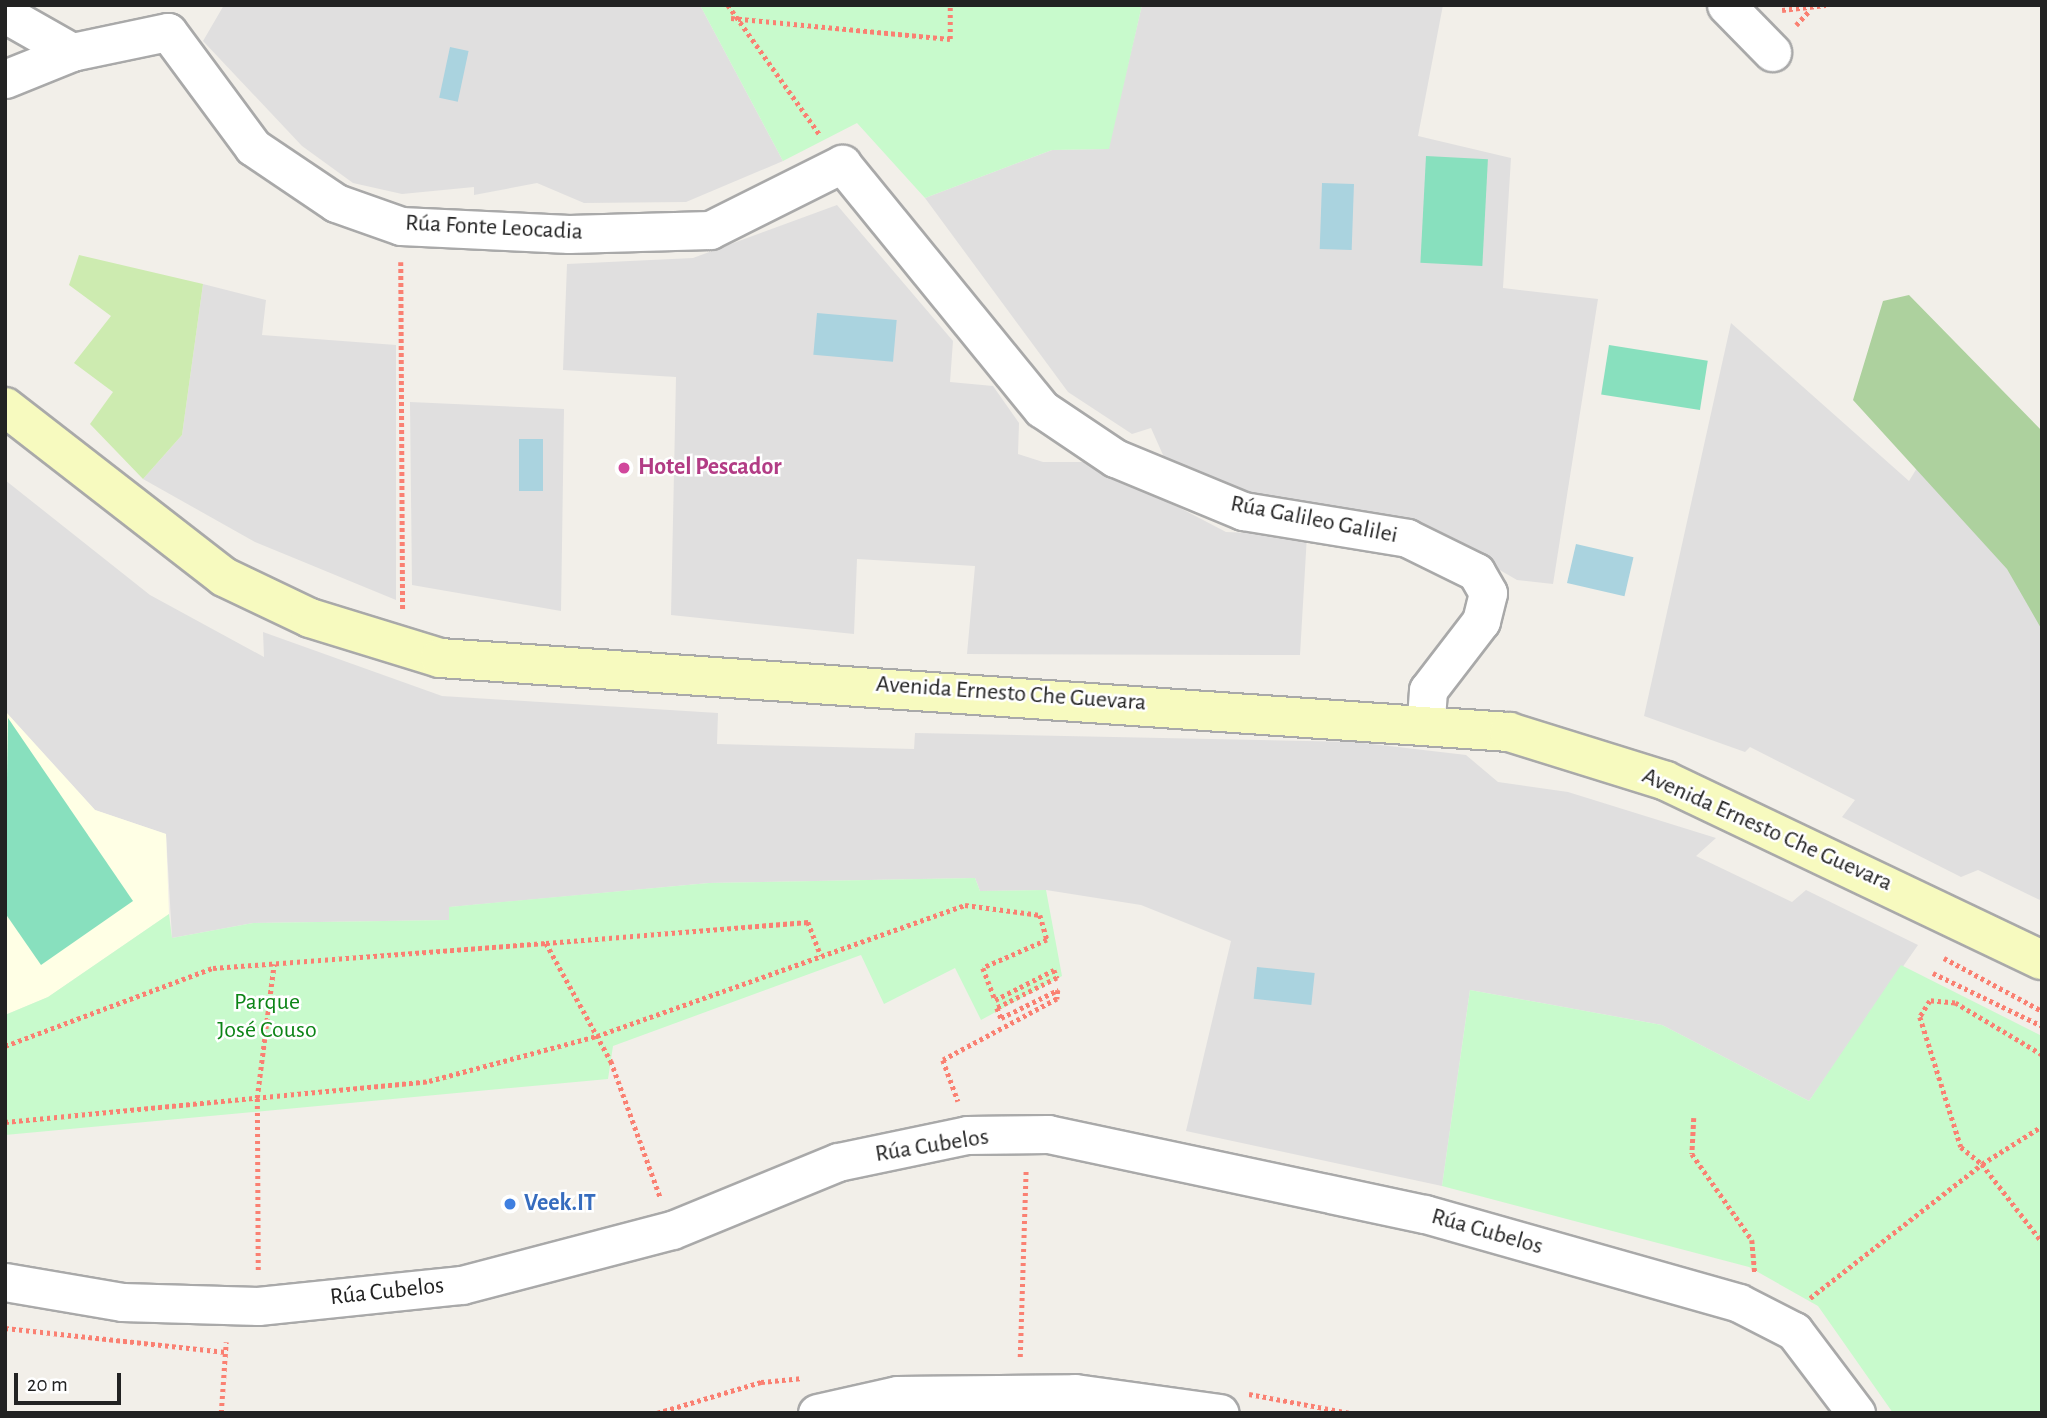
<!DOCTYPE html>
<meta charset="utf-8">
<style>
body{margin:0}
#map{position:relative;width:2047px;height:1418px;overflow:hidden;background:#f2efe9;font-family:"Alegreya Sans",sans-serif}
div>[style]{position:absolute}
.residential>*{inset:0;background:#e0dfdf}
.education>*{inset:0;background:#ffffe5}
.grass>*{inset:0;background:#cdebb0}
.forest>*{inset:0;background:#add19e}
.park>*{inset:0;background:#c8facc}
.pitch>*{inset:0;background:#88e0be;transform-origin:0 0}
.water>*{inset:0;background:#aad3df;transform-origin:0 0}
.path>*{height:4.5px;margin-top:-2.25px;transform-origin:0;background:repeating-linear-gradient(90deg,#fa8072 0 3.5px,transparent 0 7px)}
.roads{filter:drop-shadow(2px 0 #a9a9a9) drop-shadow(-2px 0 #a9a9a9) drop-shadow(0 2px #a9a9a9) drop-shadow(0 -2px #a9a9a9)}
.street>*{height:37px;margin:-18.5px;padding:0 18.5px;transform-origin:18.5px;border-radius:18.5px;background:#fff}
.secondary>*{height:38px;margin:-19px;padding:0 19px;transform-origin:19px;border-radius:19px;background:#f7fabf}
.dots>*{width:19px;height:19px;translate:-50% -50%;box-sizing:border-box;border:4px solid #fff;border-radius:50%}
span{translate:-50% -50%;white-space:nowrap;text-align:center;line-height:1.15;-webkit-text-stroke:5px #fff;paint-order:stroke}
.street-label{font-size:24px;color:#222}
.hotel-label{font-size:24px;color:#b23c85;font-weight:700}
.left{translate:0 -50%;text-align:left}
.park-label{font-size:24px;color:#0c8416}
.shop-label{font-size:24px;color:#366cbe;font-weight:700}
.frame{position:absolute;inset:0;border:7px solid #222;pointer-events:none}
.scale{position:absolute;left:14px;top:1373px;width:107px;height:32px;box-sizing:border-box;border:4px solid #222;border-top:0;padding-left:9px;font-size:21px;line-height:24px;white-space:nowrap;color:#222;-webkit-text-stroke:5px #fff;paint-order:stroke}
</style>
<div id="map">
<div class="residential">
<div style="clip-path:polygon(224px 5px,700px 5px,783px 161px,686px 202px,584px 203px,537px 183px,474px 195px,474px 187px,402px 194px,353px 183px,302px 146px,203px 41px)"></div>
<div style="clip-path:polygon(1142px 5px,1443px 5px,1418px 136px,1511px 158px,1503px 288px,1598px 299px,1553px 584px,1517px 580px,1415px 521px,1230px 492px,1167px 464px,1151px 428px,1132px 434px,1068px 392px,925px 198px,1052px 150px,1108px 149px)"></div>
<div style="clip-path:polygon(837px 205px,953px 341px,950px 382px,993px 386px,1019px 423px,1018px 454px,1043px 462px,1092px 462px,1226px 532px,1307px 535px,1300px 655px,967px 654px,975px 566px,857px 559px,854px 634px,671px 615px,676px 377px,563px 370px,567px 264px,693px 258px)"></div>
<div style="clip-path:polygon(203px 284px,266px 300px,262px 335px,396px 345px,396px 600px,255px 542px,143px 479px,182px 435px)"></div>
<div style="clip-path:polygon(1731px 323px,1909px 481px,1944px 424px,2042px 598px,2042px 901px,1978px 870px,1961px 877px,1842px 817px,1855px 800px,1750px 747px,1745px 752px,1644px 716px)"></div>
<div style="clip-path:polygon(410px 402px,564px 409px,561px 611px,412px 585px)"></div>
<div style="clip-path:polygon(5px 480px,150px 595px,264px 657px,263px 632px,442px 696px,718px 713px,717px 744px,914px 749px,915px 733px,1355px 742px,1466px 755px,1498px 782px,1568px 792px,1716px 838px,1696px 856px,1792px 902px,1806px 890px,1918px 945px,1809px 1101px,1662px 1025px,1470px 990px,1442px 1186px,1186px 1131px,1231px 941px,1141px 905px,1046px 890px,980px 891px,975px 878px,709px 883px,450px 907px,449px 920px,253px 923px,172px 938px,166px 834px,95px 810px,5px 711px)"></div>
</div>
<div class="education">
<div style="clip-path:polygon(5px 711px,95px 810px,166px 834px,169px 914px,48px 997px,5px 1015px)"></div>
</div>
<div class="grass">
<div style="clip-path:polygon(79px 255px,203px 284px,182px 435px,143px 479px,90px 424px,113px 392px,74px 363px,111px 316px,69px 285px)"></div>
</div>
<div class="forest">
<div style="clip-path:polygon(1909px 295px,2042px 431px,2042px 630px,2007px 569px,1853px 400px,1883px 301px)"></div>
</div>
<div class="park">
<div style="clip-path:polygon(700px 5px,1142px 5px,1109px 149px,1052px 150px,925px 198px,857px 123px,783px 161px)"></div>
<div style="clip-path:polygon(975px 878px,980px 891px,1046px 890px,1062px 976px,981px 1020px,955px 968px,884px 1004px,861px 955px,613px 1046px,608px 1079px,5px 1135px,5px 1015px,48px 997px,169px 914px,172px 938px,253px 923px,449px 920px,449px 907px,709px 883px)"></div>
<div style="clip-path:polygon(1901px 965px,2042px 1036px,2042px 1413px,1893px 1413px,1818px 1306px,1749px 1267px,1442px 1186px,1470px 990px,1662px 1025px,1809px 1101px)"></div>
</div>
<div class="pitch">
<div style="left:1426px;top:156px;width:62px;height:107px;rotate:3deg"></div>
<div style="left:1609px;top:345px;width:100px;height:50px;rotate:9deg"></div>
<div style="clip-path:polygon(8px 718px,133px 901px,41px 965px,5px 913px)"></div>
</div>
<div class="water">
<div style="left:450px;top:47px;width:19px;height:52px;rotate:12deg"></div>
<div style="left:1322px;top:183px;width:32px;height:66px;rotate:2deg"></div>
<div style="left:817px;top:313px;width:80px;height:42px;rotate:5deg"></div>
<div style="left:519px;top:439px;width:24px;height:52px"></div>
<div style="left:1576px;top:544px;width:59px;height:40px;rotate:13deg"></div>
<div style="left:1257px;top:967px;width:58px;height:32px;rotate:6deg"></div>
</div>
<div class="path">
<div style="left:728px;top:5px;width:159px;rotate:54.7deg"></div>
<div style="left:1782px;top:10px;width:44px;rotate:-6.5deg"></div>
<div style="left:731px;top:18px;width:220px;rotate:5.5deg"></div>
<div style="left:950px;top:39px;width:34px;rotate:-90deg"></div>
<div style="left:1796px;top:25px;width:19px;rotate:-47deg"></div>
<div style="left:401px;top:262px;width:348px;rotate:89.7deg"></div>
<div style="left:546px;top:943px;width:263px;rotate:-4.6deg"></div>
<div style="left:808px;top:922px;width:36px;rotate:69deg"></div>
<div style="left:1944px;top:958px;width:111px;rotate:28.4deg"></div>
<div style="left:1933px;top:973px;width:121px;rotate:25.9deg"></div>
<div style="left:5px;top:1046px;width:222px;rotate:-20.6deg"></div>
<div style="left:213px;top:968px;width:334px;rotate:-4.3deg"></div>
<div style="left:546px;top:943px;width:135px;rotate:61.2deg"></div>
<div style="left:611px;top:1061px;width:144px;rotate:70.1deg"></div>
<div style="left:2042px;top:1055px;width:101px;rotate:-149.1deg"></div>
<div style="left:1955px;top:1003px;width:25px;rotate:-175deg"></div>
<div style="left:1930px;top:1001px;width:19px;rotate:122deg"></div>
<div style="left:1920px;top:1017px;width:136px;rotate:72.5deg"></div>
<div style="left:1961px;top:1147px;width:27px;rotate:39deg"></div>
<div style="left:1982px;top:1164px;width:98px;rotate:52.4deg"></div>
<div style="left:1694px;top:1118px;width:36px;rotate:93deg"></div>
<div style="left:1692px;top:1154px;width:105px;rotate:55.1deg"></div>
<div style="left:1752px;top:1240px;width:33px;rotate:85deg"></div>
<div style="left:5px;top:1122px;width:426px;rotate:-5.5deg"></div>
<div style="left:429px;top:1081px;width:174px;rotate:-15deg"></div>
<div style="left:597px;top:1036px;width:391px;rotate:-19.6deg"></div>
<div style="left:965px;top:905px;width:76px;rotate:7.6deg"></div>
<div style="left:1040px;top:915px;width:26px;rotate:74deg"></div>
<div style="left:1047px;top:940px;width:70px;rotate:156.4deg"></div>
<div style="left:983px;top:968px;width:34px;rotate:69deg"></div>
<div style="left:995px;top:1000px;width:66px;rotate:-27deg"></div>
<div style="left:1054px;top:970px;width:9px;rotate:69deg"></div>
<div style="left:1057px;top:978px;width:67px;rotate:153.4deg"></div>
<div style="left:997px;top:1008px;width:11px;rotate:68deg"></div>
<div style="left:1001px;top:1018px;width:64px;rotate:-26.2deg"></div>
<div style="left:1058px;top:990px;width:9px;rotate:96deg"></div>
<div style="left:1057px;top:999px;width:129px;rotate:151.8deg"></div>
<div style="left:943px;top:1060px;width:44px;rotate:69.9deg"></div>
<div style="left:258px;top:1270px;width:172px;rotate:-90.3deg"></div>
<div style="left:257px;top:1098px;width:135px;rotate:-82.8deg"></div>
<div style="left:1810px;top:1298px;width:218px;rotate:-37.9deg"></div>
<div style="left:1982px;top:1164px;width:71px;rotate:-32.3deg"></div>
<div style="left:5px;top:1328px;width:222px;rotate:6.2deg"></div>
<div style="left:1020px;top:1357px;width:187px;rotate:-88.2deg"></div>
<div style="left:1249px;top:1394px;width:104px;rotate:10.6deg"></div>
<div style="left:221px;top:1413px;width:71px;rotate:-86deg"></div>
<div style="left:657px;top:1413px;width:109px;rotate:-16.6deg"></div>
<div style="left:761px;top:1382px;width:42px;rotate:-5.4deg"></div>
</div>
<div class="roads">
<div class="street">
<div style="left:1726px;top:5px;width:66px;rotate:45.6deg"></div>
<div style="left:5px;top:14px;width:77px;rotate:29.6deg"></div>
<div style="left:168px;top:32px;width:143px;rotate:53.5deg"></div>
<div style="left:253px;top:147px;width:100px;rotate:34deg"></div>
<div style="left:336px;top:203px;width:69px;rotate:19.5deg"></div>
<div style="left:401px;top:226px;width:168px;rotate:2.7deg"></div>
<div style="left:569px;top:234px;width:141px;rotate:-1.6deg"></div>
<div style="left:710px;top:230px;width:148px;rotate:-26.6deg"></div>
<div style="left:842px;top:164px;width:316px;rotate:50.8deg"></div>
<div style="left:1042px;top:409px;width:88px;rotate:33.9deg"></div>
<div style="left:1115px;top:458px;width:139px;rotate:22.5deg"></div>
<div style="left:1243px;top:511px;width:166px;rotate:9.3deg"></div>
<div style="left:1407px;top:538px;width:77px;rotate:26.2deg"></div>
<div style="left:1476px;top:572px;width:24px;rotate:60deg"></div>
<div style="left:1488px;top:593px;width:29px;rotate:104deg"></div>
<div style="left:1481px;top:621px;width:87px;rotate:127.5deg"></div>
<div style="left:1428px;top:690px;width:32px;rotate:94deg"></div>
<div style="left:5px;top:79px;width:72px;rotate:-21.9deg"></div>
<div style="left:72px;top:52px;width:98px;rotate:-11.8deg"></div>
<div style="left:5px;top:1282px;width:119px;rotate:9.7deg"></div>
<div style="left:122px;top:1302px;width:136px;rotate:1.7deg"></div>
<div style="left:258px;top:1306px;width:205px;rotate:-5.9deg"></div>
<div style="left:462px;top:1285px;width:217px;rotate:-14.7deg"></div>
<div style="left:672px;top:1230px;width:179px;rotate:-22.3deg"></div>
<div style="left:838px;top:1162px;width:132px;rotate:-11.8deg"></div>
<div style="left:967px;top:1135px;width:81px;rotate:-0.7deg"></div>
<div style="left:1048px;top:1134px;width:385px;rotate:12deg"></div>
<div style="left:1425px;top:1214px;width:326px;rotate:15.8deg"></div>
<div style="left:1739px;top:1303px;width:62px;rotate:27deg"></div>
<div style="left:1794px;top:1331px;width:103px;rotate:52.9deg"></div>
<div style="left:817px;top:1413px;width:82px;rotate:-12.7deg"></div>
<div style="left:897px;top:1395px;width:178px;rotate:-0.6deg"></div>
<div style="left:1075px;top:1393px;width:146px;rotate:7.9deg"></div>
</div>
<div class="secondary">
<div style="left:5px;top:407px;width:277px;rotate:37.8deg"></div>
<div style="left:224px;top:577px;width:95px;rotate:25.5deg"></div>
<div style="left:310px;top:618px;width:136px;rotate:17.1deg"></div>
<div style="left:440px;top:658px;width:1072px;rotate:3.96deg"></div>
<div style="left:1509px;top:732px;width:164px;rotate:17.3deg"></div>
<div style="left:1666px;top:781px;width:416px;rotate:25.5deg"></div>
</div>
</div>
<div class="dots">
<div style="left:624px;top:468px;background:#d1479c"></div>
<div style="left:510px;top:1204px;background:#3f7fe0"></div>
</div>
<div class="street-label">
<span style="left:494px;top:228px;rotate:3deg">Rúa Fonte Leocadia</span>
<span style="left:1314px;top:520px;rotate:11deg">Rúa Galileo Galilei</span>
<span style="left:1011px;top:694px;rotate:4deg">Avenida Ernesto Che Guevara</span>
<span style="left:1767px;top:830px;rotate:24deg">Avenida Ernesto Che Guevara</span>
<span style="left:932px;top:1146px;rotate:-9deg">Rúa Cubelos</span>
<span style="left:1487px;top:1232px;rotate:16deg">Rúa Cubelos</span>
<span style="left:387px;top:1292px;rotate:-6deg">Rúa Cubelos</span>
</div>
<div class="hotel-label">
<span class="left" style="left:638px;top:468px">Hotel Pescador</span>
</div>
<div class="park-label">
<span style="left:267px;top:1017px">Parque<br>José Couso</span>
</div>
<div class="shop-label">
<span class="left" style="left:524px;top:1204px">Veek.IT</span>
</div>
<div class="frame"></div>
<div class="scale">20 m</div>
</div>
